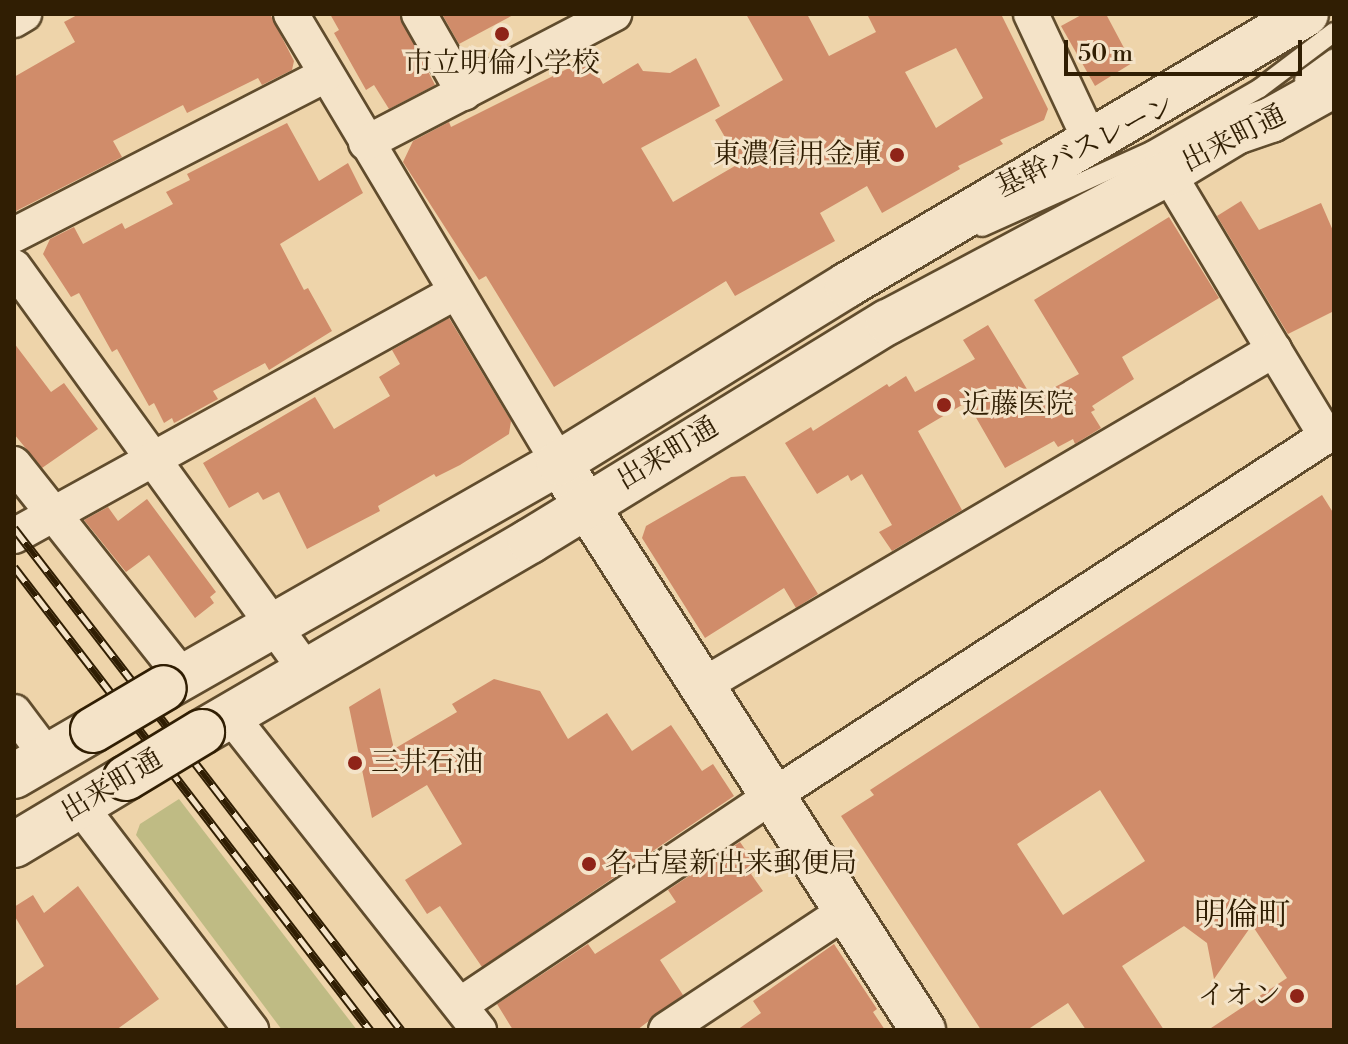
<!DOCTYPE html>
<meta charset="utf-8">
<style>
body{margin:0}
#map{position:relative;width:1348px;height:1044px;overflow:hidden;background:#eed4aa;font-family:"Libre Bodoni","Noto Serif JP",serif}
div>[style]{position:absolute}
.green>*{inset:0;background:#bfbb84}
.building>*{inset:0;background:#d08c6a}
.roads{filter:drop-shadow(2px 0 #604c2d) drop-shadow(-2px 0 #604c2d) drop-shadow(0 2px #604c2d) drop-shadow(0 -2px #604c2d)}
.lane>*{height:18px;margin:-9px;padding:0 9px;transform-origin:9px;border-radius:9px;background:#f4e3c8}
.street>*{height:34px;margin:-17px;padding:0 17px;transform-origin:17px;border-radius:17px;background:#f4e3c8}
.secondary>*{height:44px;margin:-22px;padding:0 22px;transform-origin:22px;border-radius:22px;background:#f4e3c8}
.rail>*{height:9px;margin-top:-4.5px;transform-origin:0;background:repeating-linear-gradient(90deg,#f4e3c8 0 18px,#301e03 0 36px);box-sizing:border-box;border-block:2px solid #301e03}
.bridges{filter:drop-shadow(2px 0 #301e03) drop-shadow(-2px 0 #301e03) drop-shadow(0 2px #301e03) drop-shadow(0 -2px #301e03)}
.secondary-bridge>*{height:44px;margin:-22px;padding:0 22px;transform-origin:22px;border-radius:22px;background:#f4e3c8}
.dots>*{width:22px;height:22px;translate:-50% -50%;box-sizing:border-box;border:4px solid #f4e3c8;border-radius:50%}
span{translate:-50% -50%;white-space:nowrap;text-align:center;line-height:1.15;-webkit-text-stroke:6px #f4e3c8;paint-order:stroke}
.poi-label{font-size:28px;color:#301e03}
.right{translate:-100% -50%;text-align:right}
.left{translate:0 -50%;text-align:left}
.street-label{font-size:28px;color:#301e03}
.quarter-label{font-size:32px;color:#301e03}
.frame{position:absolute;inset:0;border:16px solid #301e03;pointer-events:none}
.scale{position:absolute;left:1064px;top:40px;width:238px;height:36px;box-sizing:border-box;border:4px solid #301e03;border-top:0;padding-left:10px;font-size:24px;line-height:28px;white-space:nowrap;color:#301e03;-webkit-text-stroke:6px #f4e3c8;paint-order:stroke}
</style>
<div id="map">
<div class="green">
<div style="clip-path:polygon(179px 799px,357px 1030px,282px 1030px,136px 835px,140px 824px)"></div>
</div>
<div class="building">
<div style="clip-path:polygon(79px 14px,270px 14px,294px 61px,292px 70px,262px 85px,258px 78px,187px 113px,183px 105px,113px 141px,122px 157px,14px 212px,14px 77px,75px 42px,64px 22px)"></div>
<div style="clip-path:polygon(330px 14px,399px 14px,435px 85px,389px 109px,374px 85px,366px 90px,334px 33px,339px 30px)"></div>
<div style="clip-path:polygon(442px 14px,515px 14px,459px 44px)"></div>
<div style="clip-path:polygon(evenodd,746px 14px,807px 14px,829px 56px,876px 32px,867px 14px,1001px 14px,1048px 109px,1044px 120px,1000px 140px,1003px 144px,958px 166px,960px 169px,882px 213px,867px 186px,820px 213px,835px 241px,735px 296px,726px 281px,554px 387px,486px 276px,479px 280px,403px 162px,413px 141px,449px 122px,451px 127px,589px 58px,603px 84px,638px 63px,643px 71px,670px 73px,696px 58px,720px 106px,641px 148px,673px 202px,740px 163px,715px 120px,783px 80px,746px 14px,956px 48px,983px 98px,936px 128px,905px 72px,956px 48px)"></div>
<div style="clip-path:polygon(1083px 14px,1106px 14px,1132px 63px,1095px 86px,1061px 26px)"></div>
<div style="clip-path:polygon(287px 123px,319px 181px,348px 163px,363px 193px,280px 244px,304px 290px,308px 288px,332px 331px,269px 370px,265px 363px,213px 391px,218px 399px,178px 421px,174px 423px,172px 418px,164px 423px,154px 403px,149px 406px,117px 349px,112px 352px,79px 293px,71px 297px,43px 254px,50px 239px,74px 227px,83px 244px,122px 223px,125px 229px,173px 204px,166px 192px,190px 180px,187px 174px)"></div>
<div style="clip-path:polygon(1241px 201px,1259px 230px,1321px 203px,1334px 233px,1334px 311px,1288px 334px,1217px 216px)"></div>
<div style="clip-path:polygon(1169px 217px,1219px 298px,1122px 357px,1134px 379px,1092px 406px,1095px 410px,1091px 412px,1101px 428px,1075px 444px,1073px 439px,1058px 447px,1054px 441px,1005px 468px,967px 402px,918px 431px,962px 510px,892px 551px,879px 532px,892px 525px,862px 474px,851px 481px,848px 475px,817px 494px,785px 443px,811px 427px,813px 431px,887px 384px,889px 387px,906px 376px,915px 392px,975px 359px,963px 340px,988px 325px,1033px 399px,1079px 374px,1034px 300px)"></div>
<div style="clip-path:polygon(449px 318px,511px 421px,509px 434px,460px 465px,436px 477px,434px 474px,378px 506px,380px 511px,307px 549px,279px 492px,263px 500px,258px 492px,229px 508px,203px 463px,315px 397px,334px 429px,390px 396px,379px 377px,400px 364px,392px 350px)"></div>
<div style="clip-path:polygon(14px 343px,51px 392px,64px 383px,98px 429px,42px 468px,14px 434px)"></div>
<div style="clip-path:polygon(745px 476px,818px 594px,796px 608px,784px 588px,705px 638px,642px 538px,646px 526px,731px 477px)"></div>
<div style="clip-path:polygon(evenodd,1322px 495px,1334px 514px,1334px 1030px,1208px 1030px,1287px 978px,1252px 925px,1214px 979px,1207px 943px,1184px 926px,1122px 966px,1164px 1030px,1086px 1030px,1068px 1003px,1027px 1030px,981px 1030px,841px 816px,874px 795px,870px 790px,1322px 495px,1100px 790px,1145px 861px,1063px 915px,1017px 844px,1100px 790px)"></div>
<div style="clip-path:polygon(147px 499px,216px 592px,210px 597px,214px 603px,195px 618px,149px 555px,126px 572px,84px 520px,108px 507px,118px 521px)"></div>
<div style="clip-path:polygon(494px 679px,540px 691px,568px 739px,607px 713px,632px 751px,671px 725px,702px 771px,713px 764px,734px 796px,482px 967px,440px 906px,427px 914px,405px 880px,462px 844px,427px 785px,372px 818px,349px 707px,380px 688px,394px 749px,457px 712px,452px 704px)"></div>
<div style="clip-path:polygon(740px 842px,758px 868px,751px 874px,763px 891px,660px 960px,683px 995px,637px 1030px,513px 1030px,497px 1004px,588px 944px,595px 954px,676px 902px,668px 890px)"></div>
<div style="clip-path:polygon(78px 886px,159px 999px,116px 1030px,14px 1030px,14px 987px,44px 966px,14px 915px,14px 907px,33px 895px,44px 913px)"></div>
<div style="clip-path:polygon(834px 944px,877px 1009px,873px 1012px,885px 1030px,737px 1030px,761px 1013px,753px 1001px)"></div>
</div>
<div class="roads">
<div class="lane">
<div style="left:1304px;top:80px;width:37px;rotate:-36deg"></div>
<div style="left:982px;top:227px;width:185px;rotate:-24.2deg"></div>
<div style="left:1151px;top:151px;width:126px;rotate:-30deg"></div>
<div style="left:1260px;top:88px;width:93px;rotate:-37.1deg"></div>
</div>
<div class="street">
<div style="left:291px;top:14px;width:523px;rotate:59.17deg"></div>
<div style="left:419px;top:14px;width:91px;rotate:60.3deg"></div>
<div style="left:1031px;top:14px;width:139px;rotate:64.9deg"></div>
<div style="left:14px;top:20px;width:12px;rotate:-31deg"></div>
<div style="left:366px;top:143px;width:280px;rotate:-27.5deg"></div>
<div style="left:1168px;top:173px;width:206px;rotate:59.1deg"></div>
<div style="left:14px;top:235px;width:350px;rotate:-27.2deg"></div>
<div style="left:14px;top:267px;width:496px;rotate:54.1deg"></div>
<div style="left:14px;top:464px;width:272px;rotate:51.6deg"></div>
<div style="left:14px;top:536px;width:505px;rotate:-28.9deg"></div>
<div style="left:700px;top:687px;width:666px;rotate:-30.42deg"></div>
<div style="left:1274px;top:350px;width:100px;rotate:58.8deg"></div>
<div style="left:14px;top:712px;width:55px;rotate:53.1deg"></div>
<div style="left:230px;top:715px;width:402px;rotate:51.7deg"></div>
<div style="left:80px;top:806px;width:282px;rotate:52.6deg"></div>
<div style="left:460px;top:1005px;width:374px;rotate:-33.8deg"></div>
<div style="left:771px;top:797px;width:672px;rotate:-33.03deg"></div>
<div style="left:666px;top:1030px;width:216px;rotate:-33.5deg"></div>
</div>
<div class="secondary">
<div style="left:570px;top:480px;width:654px;rotate:57.31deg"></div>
<div style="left:164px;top:688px;width:455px;rotate:-29.7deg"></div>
<div style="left:559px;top:463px;width:339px;rotate:-31.7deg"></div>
<div style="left:847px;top:285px;width:533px;rotate:-30.56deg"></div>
<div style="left:202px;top:732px;width:380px;rotate:-30.2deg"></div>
<div style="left:530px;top:541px;width:420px;rotate:-31.5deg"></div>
<div style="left:888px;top:322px;width:317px;rotate:-28deg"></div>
<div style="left:1168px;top:173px;width:79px;rotate:-31.1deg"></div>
<div style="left:1236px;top:132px;width:37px;rotate:-19deg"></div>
<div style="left:1271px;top:120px;width:72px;rotate:-29.1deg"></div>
<div style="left:14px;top:776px;width:91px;rotate:-30.2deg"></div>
<div style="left:14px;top:845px;width:131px;rotate:-30.9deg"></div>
</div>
</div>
<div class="rail">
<div style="left:14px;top:528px;width:634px;rotate:52.37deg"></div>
<div style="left:14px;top:567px;width:584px;rotate:52.44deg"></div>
</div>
<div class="bridges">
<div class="secondary-bridge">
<div style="left:93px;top:730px;width:82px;rotate:-30.6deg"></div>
<div style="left:126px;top:778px;width:89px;rotate:-31.2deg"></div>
</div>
</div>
<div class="dots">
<div style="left:502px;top:34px;background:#8f2418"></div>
<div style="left:897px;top:155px;background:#8f2418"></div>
<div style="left:944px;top:405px;background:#8f2418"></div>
<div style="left:355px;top:763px;background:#8f2418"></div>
<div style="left:589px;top:864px;background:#8f2418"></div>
<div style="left:1297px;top:996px;background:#8f2418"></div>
</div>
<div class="poi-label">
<span style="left:502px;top:64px">市立明倫小学校</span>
<span class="right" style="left:881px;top:155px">東濃信用金庫</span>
<span class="left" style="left:962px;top:405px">近藤医院</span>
<span class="left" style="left:371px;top:763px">三井石油</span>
<span class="left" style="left:605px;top:864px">名古屋新出来郵便局</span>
<span class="right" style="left:1281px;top:996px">イオン</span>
</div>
<div class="street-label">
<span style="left:1234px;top:139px;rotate:-27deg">出来町通</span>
<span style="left:1086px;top:147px;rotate:-26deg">基幹バスレーン</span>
<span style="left:668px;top:454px;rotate:-31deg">出来町通</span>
<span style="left:112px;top:786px;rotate:-31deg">出来町通</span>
</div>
<div class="quarter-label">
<span style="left:1242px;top:915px">明倫町</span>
</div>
<div class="frame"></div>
<div class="scale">50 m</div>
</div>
